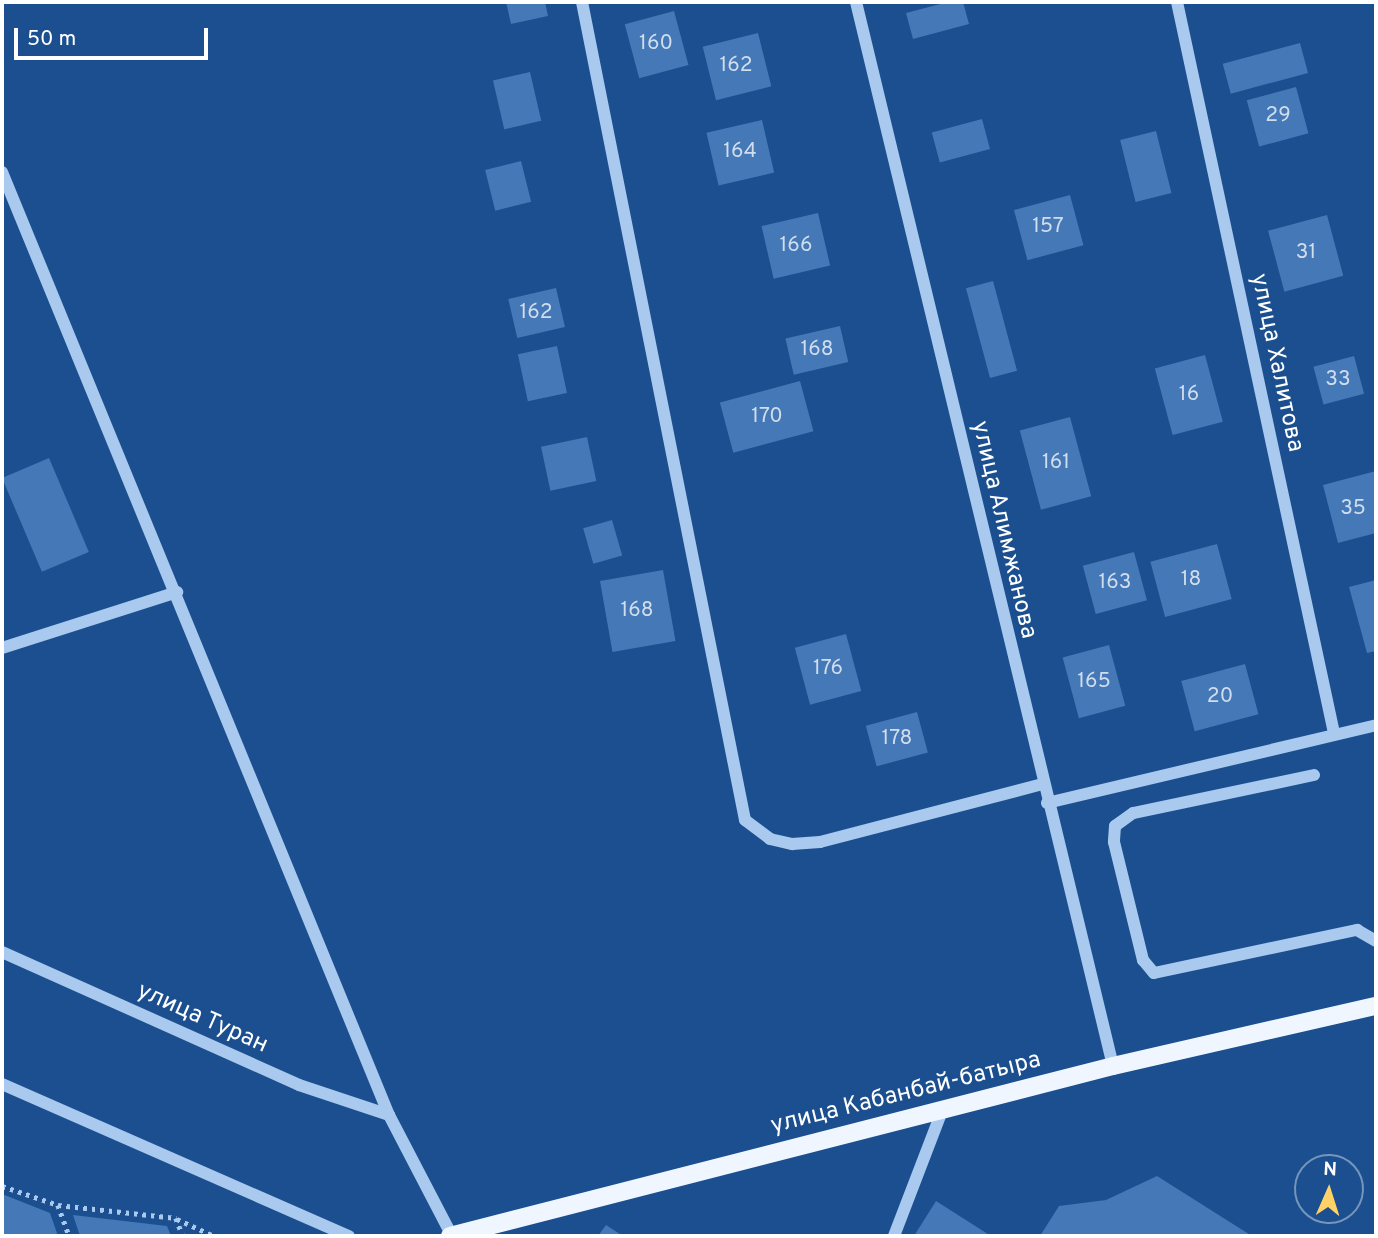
<!DOCTYPE html>
<meta charset="utf-8">
<style>
body{margin:0}
#map{position:relative;width:1378px;height:1238px;overflow:hidden;background:#1b4f8f;font-family:Overpass,sans-serif}
div>[style]{position:absolute}
.building>*{inset:0;background:#4478b7;transform-origin:0 0}
.path>*{height:4.5px;margin-top:-2.25px;transform-origin:0;background:repeating-linear-gradient(90deg,#a9c9ee 0 3.5px,transparent 0 8.5px)}
.minor>*{height:12px;margin:-6px;padding:0 6px;transform-origin:6px;border-radius:6px;background:#a9c9ee}
.major>*{height:18px;margin:-9px;padding:0 9px;transform-origin:9px;border-radius:9px;background:#f0f6ff}
span{translate:-50% -50%;white-space:nowrap;text-align:center;line-height:1.15;-webkit-text-stroke:5px #1b4f8f;paint-order:stroke}
.number-label{font-size:21px;color:#d0dded}
.number-label span{-webkit-text-stroke-width:0}
.street-label{font-size:24px;color:#fff}
.frame{position:absolute;inset:0;border:4px solid #fff;pointer-events:none}
.north{position:absolute;left:1294px;top:1154px;width:70px;height:70px;box-sizing:border-box;background:#1b4f8f;border:2px solid #7695bc;border-radius:50%;rotate:3deg;font-size:19px;font-weight:700;line-height:28px;text-align:center;color:#fff}
.north::after{content:'';display:block;margin:auto;width:24px;height:32px;background:#ffd166;clip-path:polygon(50% 0,100% 100%,50% 72%,0 100%)}
.scale{position:absolute;left:14px;top:28px;width:194px;height:32px;box-sizing:border-box;border:4px solid #fff;border-top:0;padding-left:9px;font-size:21px;line-height:24px;white-space:nowrap;color:#fff;-webkit-text-stroke:5px #1b4f8f;paint-order:stroke}
</style>
<div id="map">
<div class="building">
<div style="clip-path:polygon(506px 2px,545px 2px,548px 16px,511px 24px)"></div>
<div style="clip-path:polygon(948px 2px,963px 2px,969px 24px,913px 39px,906px 13px)"></div>
<div style="left:674px;top:11px;width:56px;height:51px;rotate:75deg"></div>
<div style="left:758px;top:33px;width:55px;height:57px;rotate:76deg"></div>
<div style="left:1300px;top:43px;width:31px;height:80px;rotate:75deg"></div>
<div style="left:530px;top:72px;width:50px;height:38px;rotate:77deg"></div>
<div style="left:1296px;top:87px;width:48px;height:51px;rotate:75deg"></div>
<div style="left:982px;top:119px;width:31px;height:52px;rotate:75deg"></div>
<div style="left:762px;top:120px;width:54px;height:57px;rotate:77deg"></div>
<div style="left:1156px;top:131px;width:64px;height:37px;rotate:76deg"></div>
<div style="left:521px;top:161px;width:42px;height:37px;rotate:76deg"></div>
<div style="left:1070px;top:195px;width:52px;height:58px;rotate:75deg"></div>
<div style="left:818px;top:213px;width:54px;height:58px;rotate:77deg"></div>
<div style="left:1327px;top:215px;width:63px;height:61px;rotate:75deg"></div>
<div style="left:993px;top:281px;width:93px;height:28px;rotate:75deg"></div>
<div style="left:556px;top:288px;width:40px;height:49px;rotate:77deg"></div>
<div style="left:840px;top:326px;width:37px;height:56px;rotate:77deg"></div>
<div style="left:557px;top:346px;width:48px;height:40px;rotate:78deg"></div>
<div style="left:1205px;top:355px;width:69px;height:52px;rotate:75deg"></div>
<div style="left:1354px;top:356px;width:39px;height:42px;rotate:75deg"></div>
<div style="left:800px;top:381px;width:52px;height:83px;rotate:75deg"></div>
<div style="left:1070px;top:417px;width:82px;height:52px;rotate:75deg"></div>
<div style="left:587px;top:437px;width:45px;height:47px;rotate:78deg"></div>
<div style="left:49px;top:458px;width:102px;height:51px;rotate:67deg"></div>
<div style="clip-path:polygon(1376px 471px,1376px 533px,1338px 543px,1323px 485px)"></div>
<div style="left:612px;top:520px;width:37px;height:30px;rotate:74deg"></div>
<div style="left:1217px;top:544px;width:57px;height:69px;rotate:75deg"></div>
<div style="left:1134px;top:552px;width:50px;height:53px;rotate:75deg"></div>
<div style="left:663px;top:570px;width:72px;height:64px;rotate:80deg"></div>
<div style="clip-path:polygon(1376px 580px,1376px 651px,1367px 653px,1349px 587px)"></div>
<div style="left:846px;top:634px;width:59px;height:53px;rotate:75deg"></div>
<div style="left:1109px;top:645px;width:63px;height:48px;rotate:75deg"></div>
<div style="left:1245px;top:664px;width:52px;height:66px;rotate:75deg"></div>
<div style="left:917px;top:712px;width:42px;height:53px;rotate:75deg"></div>
<div style="clip-path:polygon(1157px 1176px,1252px 1236px,1040px 1236px,1059px 1206px,1106px 1200px)"></div>
<div style="clip-path:polygon(2px 1194px,50px 1213px,58px 1236px,2px 1236px)"></div>
<div style="clip-path:polygon(936px 1201px,991px 1236px,914px 1236px)"></div>
<div style="clip-path:polygon(73px 1215px,167px 1226px,171px 1236px,80px 1236px)"></div>
<div style="clip-path:polygon(606px 1225px,623px 1236px,598px 1236px)"></div>
</div>
<div class="path">
<div style="left:2px;top:1186px;width:59px;rotate:18.7deg"></div>
<div style="left:58px;top:1205px;width:33px;rotate:70deg"></div>
<div style="left:58px;top:1205px;width:119px;rotate:6.3deg"></div>
<div style="left:176px;top:1218px;width:19px;rotate:69deg"></div>
<div style="left:177px;top:1219px;width:41px;rotate:24.7deg"></div>
</div>
<div class="minor">
<div style="left:582px;top:2px;width:834px;rotate:78.73deg"></div>
<div style="left:745px;top:820px;width:31px;rotate:37deg"></div>
<div style="left:770px;top:839px;width:23px;rotate:13deg"></div>
<div style="left:792px;top:844px;width:28px;rotate:-4deg"></div>
<div style="left:820px;top:842px;width:229px;rotate:-14.6deg"></div>
<div style="left:856px;top:2px;width:1095px;rotate:76.42deg"></div>
<div style="left:1177px;top:2px;width:748px;rotate:77.88deg"></div>
<div style="left:2px;top:172px;width:1019px;rotate:67.69deg"></div>
<div style="left:389px;top:1115px;width:136px;rotate:62.5deg"></div>
<div style="left:2px;top:648px;width:184px;rotate:-17.7deg"></div>
<div style="left:1314px;top:775px;width:185px;rotate:168.1deg"></div>
<div style="left:1133px;top:813px;width:22px;rotate:144deg"></div>
<div style="left:1115px;top:826px;width:16px;rotate:94deg"></div>
<div style="left:1114px;top:842px;width:122px;rotate:76.2deg"></div>
<div style="left:1143px;top:960px;width:17px;rotate:50deg"></div>
<div style="left:1154px;top:973px;width:208px;rotate:-12deg"></div>
<div style="left:1357px;top:930px;width:22px;rotate:30deg"></div>
<div style="left:1047px;top:803px;width:338px;rotate:-13.3deg"></div>
<div style="left:2px;top:952px;width:325px;rotate:24.1deg"></div>
<div style="left:299px;top:1085px;width:95px;rotate:18.4deg"></div>
<div style="left:2px;top:1084px;width:379px;rotate:23.7deg"></div>
<div style="left:894px;top:1236px;width:134px;rotate:-69deg"></div>
</div>
<div class="major">
<div style="left:450px;top:1236px;width:684px;rotate:-14.38deg"></div>
<div style="left:1113px;top:1066px;width:270px;rotate:-12.9deg"></div>
</div>
<div class="number-label">
<span style="left:656px;top:44px">160</span>
<span style="left:736px;top:66px">162</span>
<span style="left:1278px;top:116px">29</span>
<span style="left:740px;top:152px">164</span>
<span style="left:1048px;top:227px">157</span>
<span style="left:796px;top:246px">166</span>
<span style="left:1306px;top:253px">31</span>
<span style="left:536px;top:313px">162</span>
<span style="left:817px;top:350px">168</span>
<span style="left:1338px;top:380px">33</span>
<span style="left:1189px;top:395px">16</span>
<span style="left:767px;top:417px">170</span>
<span style="left:1056px;top:463px">161</span>
<span style="left:1353px;top:509px">35</span>
<span style="left:1191px;top:580px">18</span>
<span style="left:1115px;top:583px">163</span>
<span style="left:637px;top:611px">168</span>
<span style="left:828px;top:669px">176</span>
<span style="left:1094px;top:682px">165</span>
<span style="left:1220px;top:697px">20</span>
<span style="left:897px;top:739px">178</span>
</div>
<div class="street-label">
<span style="left:1276px;top:363px;rotate:78deg">улица Халитова</span>
<span style="left:1003px;top:530px;rotate:77deg">улица Алимжанова</span>
<span style="left:202px;top:1019px;rotate:24deg">улица Туран</span>
<span style="left:906px;top:1094px;rotate:-14deg">улица Кабанбай-батыра</span>
</div>
<div class="frame"></div>
<div class="north">N</div>
<div class="scale">50 m</div>
</div>
